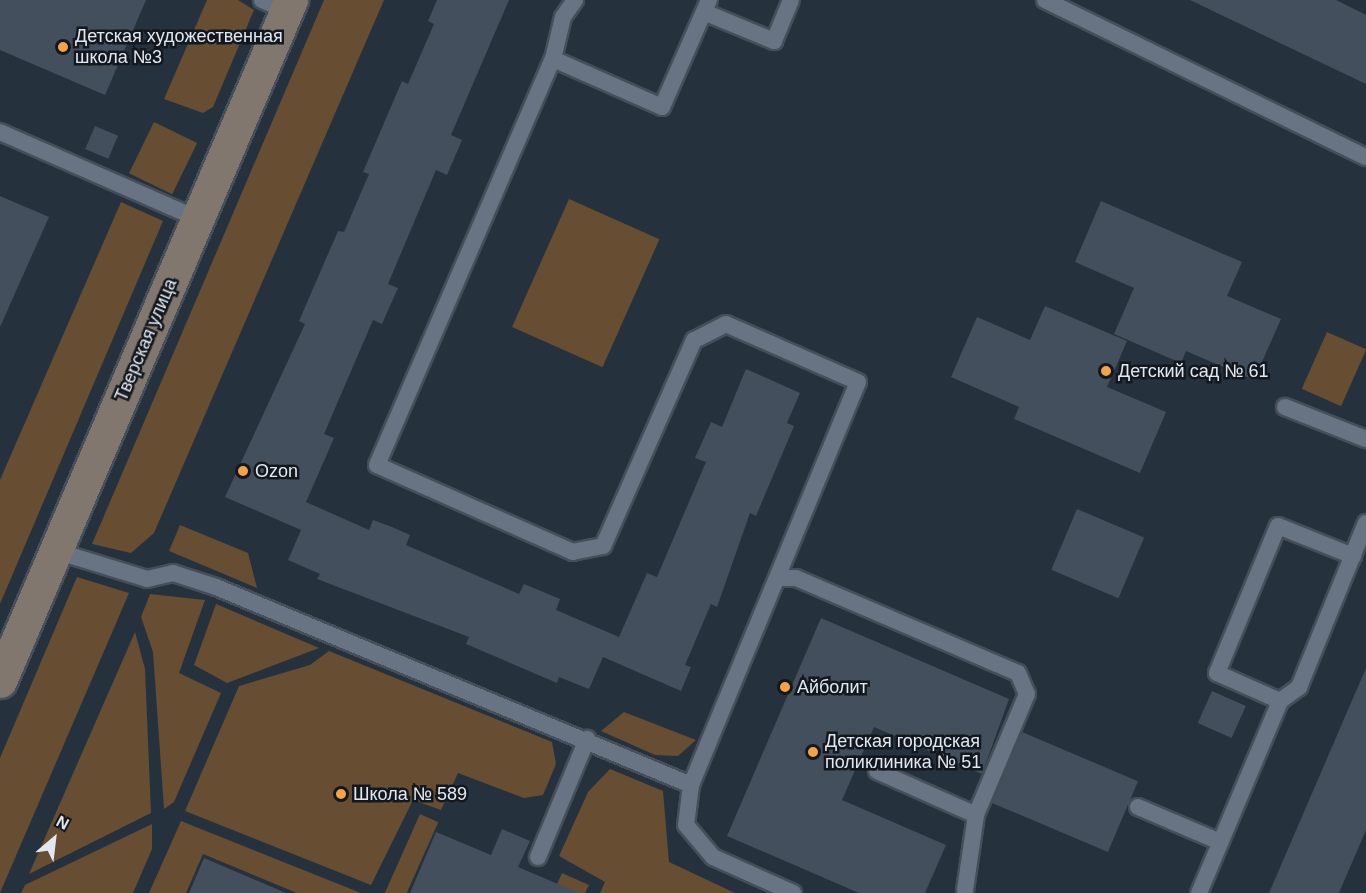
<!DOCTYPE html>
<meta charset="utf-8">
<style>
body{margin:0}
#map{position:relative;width:1366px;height:893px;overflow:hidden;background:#26313e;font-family:Arial,sans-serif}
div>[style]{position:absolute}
.green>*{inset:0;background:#674d32;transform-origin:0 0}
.building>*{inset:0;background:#434f5d;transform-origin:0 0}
.roads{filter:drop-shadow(2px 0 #464e59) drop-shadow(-2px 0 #464e59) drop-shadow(0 2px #464e59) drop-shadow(0 -2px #464e59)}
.service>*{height:16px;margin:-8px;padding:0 8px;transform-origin:8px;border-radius:8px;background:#687484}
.secondary>*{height:33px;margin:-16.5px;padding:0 16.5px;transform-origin:16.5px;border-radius:16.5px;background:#81776e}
.dots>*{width:16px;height:16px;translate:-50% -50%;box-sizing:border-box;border:3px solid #13181e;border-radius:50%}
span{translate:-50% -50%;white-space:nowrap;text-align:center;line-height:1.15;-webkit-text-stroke:5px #13181e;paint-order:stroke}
.poi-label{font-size:18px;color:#e1e8f1}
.left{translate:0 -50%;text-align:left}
.street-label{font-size:18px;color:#e1e8f1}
.north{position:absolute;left:24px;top:809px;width:60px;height:60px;-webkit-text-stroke:4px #13181e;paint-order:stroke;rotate:28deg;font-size:16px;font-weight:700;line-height:24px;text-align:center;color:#e1e8f1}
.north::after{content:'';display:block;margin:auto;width:21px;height:27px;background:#e1e8f1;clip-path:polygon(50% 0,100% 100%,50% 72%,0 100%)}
</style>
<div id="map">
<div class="green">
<div style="clip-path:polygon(207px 0,238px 0,254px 10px,213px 107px,203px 113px,164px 99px)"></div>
<div style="clip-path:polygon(324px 0,384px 0,154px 533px,131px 553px,92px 544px)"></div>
<div style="left:154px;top:122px;width:48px;height:57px;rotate:26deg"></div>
<div style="left:569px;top:199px;width:99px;height:140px;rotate:24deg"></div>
<div style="clip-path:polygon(121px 202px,163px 221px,0 604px,0 480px)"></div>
<div style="left:1327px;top:332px;width:43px;height:62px;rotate:24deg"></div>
<div style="clip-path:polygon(180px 525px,248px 553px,257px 588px,169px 551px)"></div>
<div style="clip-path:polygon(77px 577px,129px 593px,0 893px,0 758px)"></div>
<div style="clip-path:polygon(150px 594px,205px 600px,179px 673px,221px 693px,174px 802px,164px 809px,153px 652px,141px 617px)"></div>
<div style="clip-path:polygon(216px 604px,319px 648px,227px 683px,194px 665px)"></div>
<div style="clip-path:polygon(135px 632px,145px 669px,151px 813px,29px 874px)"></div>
<div style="clip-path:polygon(329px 651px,552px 742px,556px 764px,543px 795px,524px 798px,458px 773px,441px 810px,413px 800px,371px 885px,185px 811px,239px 686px,310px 665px)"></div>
<div style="clip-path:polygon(624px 712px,696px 740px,678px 756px,655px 755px,601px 731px)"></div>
<div style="clip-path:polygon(610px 769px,663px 791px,669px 862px,735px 893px,600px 893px,605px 882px,559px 856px,588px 792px)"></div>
<div style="left:420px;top:814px;width:20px;height:89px;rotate:24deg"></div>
<div style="clip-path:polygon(181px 821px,361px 893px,297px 893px,203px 854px,186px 893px,149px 893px)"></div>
<div style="clip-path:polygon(152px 824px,152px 849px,133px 893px,21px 893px,25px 885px)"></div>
<div style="clip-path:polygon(562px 873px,589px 885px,585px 893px,553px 893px)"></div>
</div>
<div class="building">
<div style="clip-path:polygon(0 0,146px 0,105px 95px,0 50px)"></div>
<div style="clip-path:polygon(437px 0,509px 0,451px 135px,462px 140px,447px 175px,436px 170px,388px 284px,398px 288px,389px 308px,382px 324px,373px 320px,324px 434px,334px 438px,306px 502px,369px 530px,373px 520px,392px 527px,410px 535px,406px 545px,519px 594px,524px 584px,560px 599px,556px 610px,619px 637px,647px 573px,657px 577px,706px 462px,695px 458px,711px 422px,722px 427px,746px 369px,800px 393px,787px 423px,794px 426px,756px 516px,750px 513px,717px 607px,711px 604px,685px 665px,691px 667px,681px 691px,603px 657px,589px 689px,559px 677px,557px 683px,466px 644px,469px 637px,317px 579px,320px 574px,288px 560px,301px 530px,225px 497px,305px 324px,299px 321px,338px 231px,344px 232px,369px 174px,363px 172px,402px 81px,408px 84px,434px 24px,428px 21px)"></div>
<div style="clip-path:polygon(1190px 0,1336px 0,1366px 15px,1366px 84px)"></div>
<div style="left:95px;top:126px;width:25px;height:25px;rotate:23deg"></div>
<div style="clip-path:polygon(0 196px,49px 217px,0 327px)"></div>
<div style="clip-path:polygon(1101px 201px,1242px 262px,1227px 296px,1281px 319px,1254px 380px,1186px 351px,1181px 363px,1114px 334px,1134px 288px,1075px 262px)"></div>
<div style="clip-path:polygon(1045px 306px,1127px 341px,1107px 387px,1166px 412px,1140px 473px,1014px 419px,1019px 407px,951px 377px,977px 317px,1030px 340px)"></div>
<div style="left:1077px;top:509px;width:73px;height:66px;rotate:23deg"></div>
<div style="clip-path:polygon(821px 618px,1009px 699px,982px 774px,874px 727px,842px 800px,946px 845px,925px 893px,859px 893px,727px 836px)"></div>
<div style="clip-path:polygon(1366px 668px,1366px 830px,1339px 893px,1269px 893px)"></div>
<div style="left:1212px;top:691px;width:37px;height:35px;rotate:24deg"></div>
<div style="left:1022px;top:732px;width:126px;height:77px;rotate:23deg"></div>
<div style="clip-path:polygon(502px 829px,530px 841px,518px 867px,579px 893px,410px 893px,436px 832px,491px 855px)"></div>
<div style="clip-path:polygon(204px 858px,286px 893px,189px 893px)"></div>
</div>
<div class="roads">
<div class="service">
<div style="left:262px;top:0;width:27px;rotate:24deg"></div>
<div style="left:1045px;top:0;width:357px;rotate:26.1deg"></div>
<div style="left:704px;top:12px;width:76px;rotate:22.5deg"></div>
<div style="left:774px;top:41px;width:44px;rotate:-67.5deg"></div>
<div style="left:553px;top:59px;width:43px;rotate:-76.6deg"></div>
<div style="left:563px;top:17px;width:21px;rotate:-55deg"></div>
<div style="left:0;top:132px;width:216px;rotate:23.7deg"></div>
<div style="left:1285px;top:407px;width:87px;rotate:21.6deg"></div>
<div style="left:56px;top:551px;width:95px;rotate:17.1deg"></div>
<div style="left:147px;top:579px;width:27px;rotate:-13deg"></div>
<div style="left:173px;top:573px;width:45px;rotate:18deg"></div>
<div style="left:216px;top:587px;width:515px;rotate:22.63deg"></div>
<div style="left:691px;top:785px;width:436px;rotate:-67.5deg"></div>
<div style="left:858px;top:382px;width:144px;rotate:-156.3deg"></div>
<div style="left:726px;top:324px;width:36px;rotate:153deg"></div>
<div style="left:694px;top:340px;width:225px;rotate:113.8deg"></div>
<div style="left:603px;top:546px;width:31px;rotate:169deg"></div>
<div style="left:573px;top:552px;width:214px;rotate:-156.1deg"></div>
<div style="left:377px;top:465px;width:443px;rotate:-66.6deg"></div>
<div style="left:553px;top:59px;width:119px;rotate:23.8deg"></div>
<div style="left:662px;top:107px;width:117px;rotate:-66.3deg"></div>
<div style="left:779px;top:578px;width:17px"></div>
<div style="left:796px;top:578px;width:241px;rotate:23.2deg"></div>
<div style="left:1018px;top:673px;width:23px;rotate:67deg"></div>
<div style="left:1027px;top:694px;width:131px;rotate:112.9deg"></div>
<div style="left:976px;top:815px;width:76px;rotate:98.3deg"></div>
<div style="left:1280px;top:701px;width:69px;rotate:-156deg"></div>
<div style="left:1217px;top:673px;width:159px;rotate:-67.5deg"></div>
<div style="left:1278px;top:526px;width:81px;rotate:21.8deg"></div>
<div style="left:877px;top:771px;width:108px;rotate:24deg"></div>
<div style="left:691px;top:785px;width:40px;rotate:97.1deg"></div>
<div style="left:686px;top:825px;width:42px;rotate:49.8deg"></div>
<div style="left:713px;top:857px;width:88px;rotate:24.2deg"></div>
<div style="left:1138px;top:807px;width:89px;rotate:23.1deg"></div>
<div style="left:538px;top:857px;width:128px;rotate:-67.4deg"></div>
<div style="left:1199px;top:893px;width:208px;rotate:-67.1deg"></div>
<div style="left:1280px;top:701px;width:24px;rotate:-36deg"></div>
<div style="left:1299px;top:687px;width:177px;rotate:-67.8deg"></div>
</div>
<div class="secondary">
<div style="left:0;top:681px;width:741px;rotate:-66.86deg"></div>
</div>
</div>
<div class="dots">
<div style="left:63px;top:47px;background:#f5a346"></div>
<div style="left:1106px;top:371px;background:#f5a346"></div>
<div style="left:243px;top:471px;background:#f5a346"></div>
<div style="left:785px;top:687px;background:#f5a346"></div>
<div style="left:813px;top:752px;background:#f5a346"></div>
<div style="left:341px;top:794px;background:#f5a346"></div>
</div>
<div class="poi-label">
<span class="left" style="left:75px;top:47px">Детская художественная<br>школа №3</span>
<span class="left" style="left:1118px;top:371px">Детский сад № 61</span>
<span class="left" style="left:255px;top:471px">Ozon</span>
<span class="left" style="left:797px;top:687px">Айболит</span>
<span class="left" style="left:825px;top:752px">Детская городская<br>поликлиника № 51</span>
<span class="left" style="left:353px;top:794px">Школа № 589</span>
</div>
<div class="street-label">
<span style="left:146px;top:340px;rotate:-67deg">Тверская улица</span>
</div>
<div class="north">N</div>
</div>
